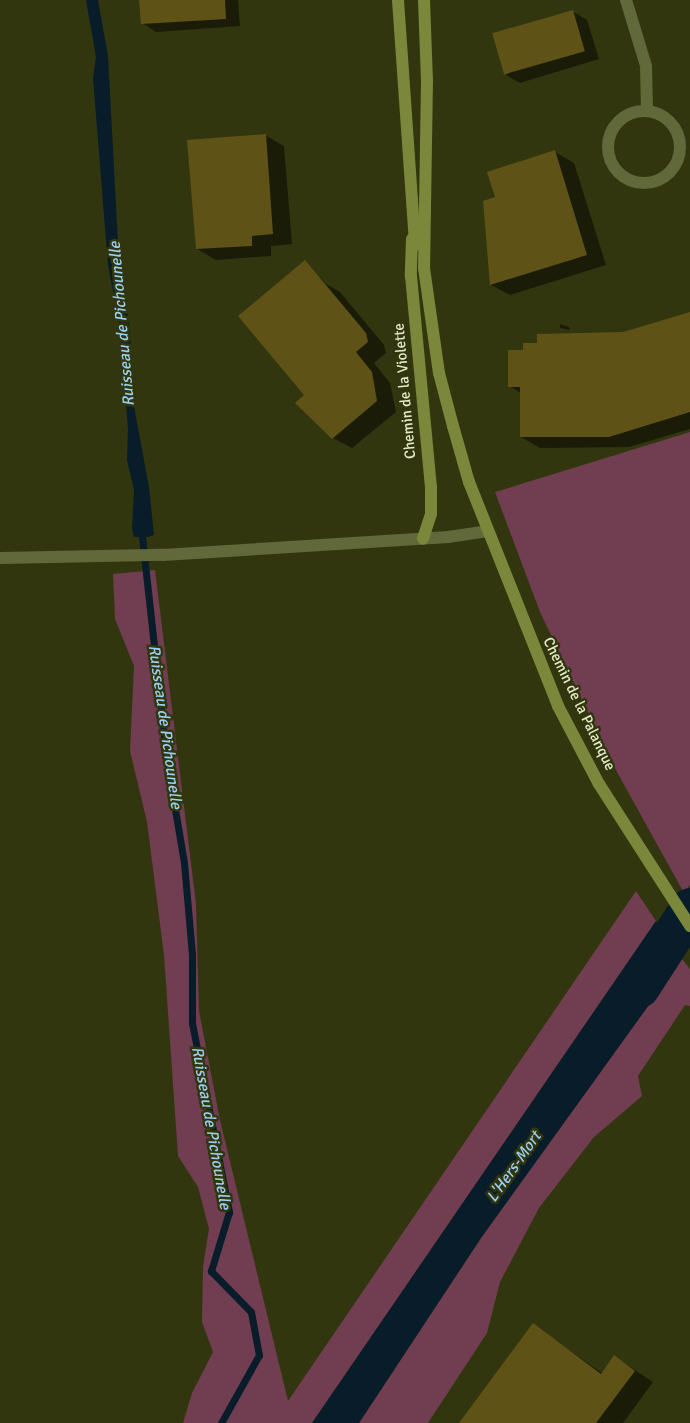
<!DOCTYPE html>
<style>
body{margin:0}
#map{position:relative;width:690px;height:1423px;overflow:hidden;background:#31360f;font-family:Signika,sans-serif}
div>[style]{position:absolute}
.green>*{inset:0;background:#703d51}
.water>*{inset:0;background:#081d29}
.shadow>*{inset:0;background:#0007}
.stream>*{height:7px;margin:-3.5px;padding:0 3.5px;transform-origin:3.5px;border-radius:3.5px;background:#081d29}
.river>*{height:41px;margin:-20.5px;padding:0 20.5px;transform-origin:20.5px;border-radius:20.5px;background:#081d29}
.building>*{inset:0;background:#5f5217;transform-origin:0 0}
.street>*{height:12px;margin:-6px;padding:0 6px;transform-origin:6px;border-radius:6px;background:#61693b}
.street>.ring{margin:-6px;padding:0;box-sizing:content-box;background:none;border:12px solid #61693b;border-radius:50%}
.secondary>*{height:12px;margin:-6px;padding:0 6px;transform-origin:6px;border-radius:6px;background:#7b873a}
span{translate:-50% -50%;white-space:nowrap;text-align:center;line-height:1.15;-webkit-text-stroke:5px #31360f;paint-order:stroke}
.street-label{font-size:15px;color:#e3ebc6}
.water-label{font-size:16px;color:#9bd0f2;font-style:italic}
</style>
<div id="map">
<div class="green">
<div style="clip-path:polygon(690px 432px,690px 885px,684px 893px,612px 763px,540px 612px,495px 492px)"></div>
<div style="clip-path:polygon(155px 570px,196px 904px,199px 1011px,220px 1120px,288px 1401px,636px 891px,656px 921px,312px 1423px,183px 1423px,192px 1393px,213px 1352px,202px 1322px,203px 1267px,209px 1229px,198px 1187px,178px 1156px,164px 955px,147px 822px,130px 751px,134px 666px,115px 619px,113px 574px)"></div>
<div style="clip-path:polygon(682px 959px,690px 969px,690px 1006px,685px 1005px,638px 1076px,642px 1096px,594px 1137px,539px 1208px,500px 1282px,487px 1333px,428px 1423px,359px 1423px,481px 1238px)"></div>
</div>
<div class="water">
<div style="clip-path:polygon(86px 0,98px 0,108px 56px,119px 261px,130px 330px,133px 401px,149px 487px,154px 535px,148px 537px,134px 537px,132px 529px,134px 490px,127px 460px,128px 429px,119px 323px,108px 265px,93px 78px,96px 57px)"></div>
<div style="clip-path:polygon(656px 921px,682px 959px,481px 1238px,359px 1423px,312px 1423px)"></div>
</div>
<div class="shadow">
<div style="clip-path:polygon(140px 0,238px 0,240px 26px,156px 32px,142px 23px)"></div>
<div style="clip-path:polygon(572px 11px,587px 20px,599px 59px,520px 83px,506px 75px)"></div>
<div style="clip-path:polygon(265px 135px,284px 146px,292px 244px,271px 246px,271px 256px,216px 260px,197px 249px)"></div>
<div style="clip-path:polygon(555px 152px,574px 163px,606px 265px,510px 295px,491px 285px,485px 202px,497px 198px)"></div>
<div style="clip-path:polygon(305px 262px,326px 284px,340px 292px,384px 345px,386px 353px,374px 363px,390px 383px,396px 412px,352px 448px,333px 438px,306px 395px)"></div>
<div style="clip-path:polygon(690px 313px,690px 429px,629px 447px,540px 448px,521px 437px,521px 393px,509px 386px,524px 351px,536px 344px,624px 334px)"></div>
<div style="clip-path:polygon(560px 324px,569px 327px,570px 330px,560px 328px)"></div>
<div style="clip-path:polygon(533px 1325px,602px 1373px,615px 1357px,653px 1382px,623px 1423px,461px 1423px)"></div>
</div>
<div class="stream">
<div style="left:141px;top:528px;width:235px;rotate:83.7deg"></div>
<div style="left:167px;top:762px;width:102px;rotate:80.4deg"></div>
<div style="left:184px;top:863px;width:91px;rotate:85deg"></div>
<div style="left:192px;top:954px;width:69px;rotate:90deg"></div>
<div style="left:192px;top:1023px;width:193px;rotate:78.9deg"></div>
<div style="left:229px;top:1212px;width:62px;rotate:107deg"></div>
<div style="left:211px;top:1271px;width:57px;rotate:45.7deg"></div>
<div style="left:251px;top:1312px;width:44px;rotate:79.5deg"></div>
<div style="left:259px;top:1355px;width:78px;rotate:119.2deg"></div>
</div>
<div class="river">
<div style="left:639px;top:987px;width:94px;rotate:-57.2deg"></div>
</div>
<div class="building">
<div style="clip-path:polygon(139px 0,225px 0,226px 19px,141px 24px)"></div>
<div style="left:573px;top:10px;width:43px;height:84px;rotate:74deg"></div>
<div style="clip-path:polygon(266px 134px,273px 234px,252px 236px,252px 246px,196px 249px,187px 140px)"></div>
<div style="clip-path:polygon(555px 150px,587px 255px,490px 285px,483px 201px,495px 197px,487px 172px)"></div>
<div style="clip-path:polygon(305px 260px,366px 333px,368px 342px,356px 352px,372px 372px,377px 401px,332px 439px,295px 403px,304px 395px,238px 316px)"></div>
<div style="clip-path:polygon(690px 312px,690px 412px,609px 437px,520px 437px,520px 387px,508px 387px,508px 350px,523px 350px,523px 343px,537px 343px,537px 334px,623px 332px)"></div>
<div style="clip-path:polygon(533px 1323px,601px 1374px,614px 1355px,635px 1371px,596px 1423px,459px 1423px)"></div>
</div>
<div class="street">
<div style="left:626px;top:0;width:69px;rotate:73.1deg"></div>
<div style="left:646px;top:66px;width:44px;rotate:88.7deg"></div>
<div class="ring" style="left:608px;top:111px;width:60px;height:60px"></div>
<div style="left:0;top:558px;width:163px;rotate:-1.1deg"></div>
<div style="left:163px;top:555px;width:286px;rotate:-3.6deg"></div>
<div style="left:448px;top:537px;width:40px;rotate:-8.5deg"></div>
</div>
<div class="secondary">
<div style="left:398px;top:0;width:246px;rotate:86deg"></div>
<div style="left:424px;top:0;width:80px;rotate:87.9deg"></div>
<div style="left:427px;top:80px;width:188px;rotate:90.9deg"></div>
<div style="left:424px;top:268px;width:106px;rotate:81.9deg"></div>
<div style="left:439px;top:373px;width:55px;rotate:75.2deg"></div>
<div style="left:453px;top:426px;width:58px;rotate:74.1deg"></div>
<div style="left:469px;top:482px;width:241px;rotate:68.3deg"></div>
<div style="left:558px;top:706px;width:88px;rotate:62.3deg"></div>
<div style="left:599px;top:784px;width:169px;rotate:57.3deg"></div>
<div style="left:412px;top:239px;width:37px;rotate:92deg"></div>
<div style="left:411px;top:276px;width:212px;rotate:84.6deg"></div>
<div style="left:431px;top:487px;width:27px;rotate:90deg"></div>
<div style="left:431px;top:514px;width:26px;rotate:108deg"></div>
</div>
<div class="street-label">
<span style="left:405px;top:391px;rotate:-95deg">Chemin de la Violette</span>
<span style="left:579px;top:704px;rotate:64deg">Chemin de la Palanque</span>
</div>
<div class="water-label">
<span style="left:122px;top:324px;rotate:-95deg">Ruisseau de Pichounelle</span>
<span style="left:165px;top:727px;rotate:82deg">Ruisseau de Pichounelle</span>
<span style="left:211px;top:1128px;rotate:80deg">Ruisseau de Pichounelle</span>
<span style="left:514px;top:1167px;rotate:-55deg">L'Hers-Mort</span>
</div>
</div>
